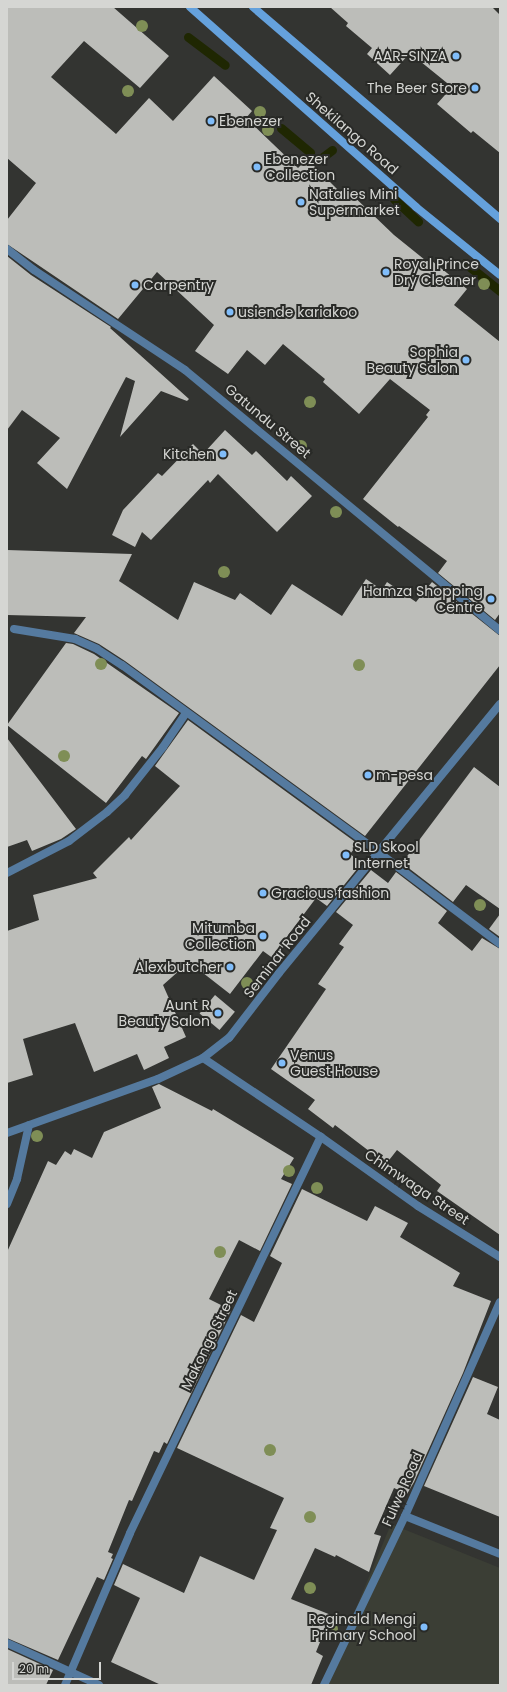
<!DOCTYPE html>
<style>
body{margin:0}
#map{position:relative;width:507px;height:1692px;overflow:hidden;background:#333431;font-family:Poppins,sans-serif}
div>[style]{position:absolute}
.built>*{inset:0;background:#3b3e35}
.stream>*{height:9px;margin:-4.5px;padding:0 4.5px;transform-origin:4.5px;border-radius:4.5px;background:#1f2702}
.building>*{inset:0;background:#bcbdb9;transform-origin:0 0}
.minor>*{height:8px;margin:-4px;padding:0 4px;transform-origin:4px;border-radius:4px;background:#557a9f}
.secondary>*{height:8px;margin:-4px;padding:0 4px;transform-origin:4px;border-radius:4px;background:#65a1dc}
.trees>*{width:12px;height:12px;margin:-6px;border-radius:50%;background:#7f8e56}
.dots>*{width:11px;height:11px;translate:-50% -50%;box-sizing:border-box;border:2px solid #292a27;border-radius:50%}
span{translate:-50% -50%;white-space:nowrap;text-align:center;line-height:1.15;-webkit-text-stroke:4px #292a27;paint-order:stroke}
.poi-label{font-size:14px;color:#d5d6d3}
.right{translate:-100% -50%;text-align:right}
.left{translate:0 -50%;text-align:left}
.street-label{font-size:14px;color:#d5d6d3}
.frame{position:absolute;inset:0;border:8px solid #d5d6d3;pointer-events:none}
.scale{position:absolute;left:12px;top:1662px;width:89px;height:18px;box-sizing:border-box;border:2px solid #d5d6d3;border-top:0;padding-left:5px;font-size:12px;line-height:14px;white-space:nowrap;color:#d5d6d3;-webkit-text-stroke:3px #292a27;paint-order:stroke}
</style>
<div id="map">
<div class="built">
<div style="clip-path:polygon(391px 1524px,500px 1568px,500px 1685px,324px 1685px)"></div>
</div>
<div class="stream">
<div style="left:188px;top:37px;width:46px;rotate:37.1deg"></div>
<div style="left:281px;top:128px;width:38px;rotate:40deg"></div>
<div style="left:320px;top:159px;width:15px;rotate:-37deg"></div>
<div style="left:394px;top:199px;width:33px;rotate:43deg"></div>
<div style="left:465px;top:263px;width:45px;rotate:38.7deg"></div>
</div>
<div class="building">
<div style="clip-path:polygon(7px 7px,113px 7px,169px 56px,140px 88px,84px 41px,51px 77px,116px 134px,149px 98px,173px 121px,214px 76px,252px 111px,246px 118px,298px 168px,307px 159px,342px 194px,346px 189px,394px 235px,430px 264px,432px 261px,467px 289px,454px 305px,500px 342px,500px 613px,495px 620px,438px 573px,447px 561px,399px 526px,398px 527px,363px 499px,428px 417px,426px 415px,430px 410px,390px 379px,359px 414px,323px 382px,325px 379px,283px 344px,265px 365px,247px 350px,228px 374px,195px 351px,214px 325px,157px 272px,118px 319px,7px 244px,7px 220px,36px 183px,7px 158px)"></div>
<div style="clip-path:polygon(330px 7px,492px 7px,500px 15px,500px 153px,473px 131px,471px 133px,437px 104px,452px 87px,410px 53px,390px 75px,367px 54px,372px 48px,346px 26px,348px 23px)"></div>
<div style="clip-path:polygon(7px 256px,31px 275px,111px 327px,110px 328px,189px 399px,187px 401px,161px 391px,120px 437px,135px 381px,126px 377px,67px 489px,37px 463px,60px 438px,22px 410px,7px 430px)"></div>
<div style="clip-path:polygon(225px 430px,252px 455px,256px 451px,287px 481px,291px 476px,312px 496px,277px 532px,218px 474px,210px 483px,208px 480px,151px 540px,142px 532px,135px 547px,112px 535px,123px 510px,158px 473px,162px 476px,193px 444px,203px 454px)"></div>
<div style="clip-path:polygon(7px 550px,132px 554px,119px 581px,178px 620px,194px 582px,235px 600px,240px 593px,271px 615px,292px 584px,342px 616px,366px 579px,382px 590px,387px 582px,416px 602px,432px 582px,500px 636px,500px 665px,365px 836px,125px 661px,99px 644px,74px 633px,86px 617px,7px 615px)"></div>
<div style="clip-path:polygon(66px 643px,73px 644px,94px 654px,179px 713px,146px 759px,142px 756px,106px 803px,7px 725px)"></div>
<div style="clip-path:polygon(188px 720px,358px 844px,350px 854px,362px 863px,327px 906px,316px 898px,286px 938px,288px 941px,274px 959px,263px 951px,230px 994px,189px 962px,163px 985px,186px 1037px,164px 1047px,169px 1058px,144px 1070px,137px 1054px,94px 1072px,75px 1023px,23px 1039px,33px 1075px,7px 1083px,7px 931px,39px 920px,33px 895px,97px 878px,93px 873px,129px 837px,131px 840px,180px 786px,155px 766px)"></div>
<div style="clip-path:polygon(7px 738px,76px 829px,61px 839px,32px 851px,27px 840px,7px 847px)"></div>
<div style="clip-path:polygon(474px 767px,500px 787px,500px 909px,466px 885px,453px 902px,402px 863px)"></div>
<div style="clip-path:polygon(371px 870px,388px 883px,396px 872px,447px 911px,438px 923px,472px 951px,482px 938px,500px 949px,500px 1235px,437px 1191px,441px 1185px,397px 1150px,386px 1164px,335px 1125px,333px 1128px,308px 1109px,315px 1100px,271px 1069px,326px 989px,318px 984px,344px 947px,339px 944px,353px 925px,336px 912px)"></div>
<div style="clip-path:polygon(500px 914px,500px 937px,489px 929px)"></div>
<div style="left:215px;top:995px;width:26px;height:24px;rotate:40deg"></div>
<div style="clip-path:polygon(159px 1084px,212px 1111px,213px 1109px,294px 1158px,281px 1179px,292px 1184px,260px 1251px,239px 1240px,209px 1299px,231px 1310px,167px 1444px,164px 1442px,159px 1453px,154px 1451px,132px 1501px,129px 1500px,108px 1552px,113px 1554px,111px 1558px,113px 1559px,104px 1580px,97px 1577px,58px 1660px,7px 1638px,7px 1252px,48px 1161px,56px 1165px,65px 1151px,71px 1155px,74px 1149px,92px 1158px,104px 1132px,161px 1108px,152px 1087px)"></div>
<div style="clip-path:polygon(302px 1189px,367px 1221px,375px 1206px,408px 1223px,400px 1237px,460px 1273px,453px 1286px,491px 1301px,463px 1373px,414px 1482px,407px 1494px,394px 1488px,374px 1534px,381px 1536px,369px 1572px,336px 1555px,335px 1557px,315px 1548px,291px 1599px,331px 1615px,316px 1652px,323px 1656px,311px 1685px,161px 1685px,111px 1662px,140px 1598px,114px 1585px,123px 1564px,184px 1593px,200px 1556px,254px 1580px,277px 1530px,270px 1528px,284px 1498px,177px 1448px,241px 1315px,254px 1322px,282px 1263px,270px 1256px)"></div>
<div style="clip-path:polygon(473px 1377px,498px 1387px,487px 1414px,500px 1420px,500px 1517px,424px 1486px)"></div>
<div style="clip-path:polygon(7px 1649px,53px 1670px,46px 1685px,7px 1685px)"></div>
</div>
<div class="minor">
<div style="left:7px;top:249px;width:34px;rotate:38deg"></div>
<div style="left:34px;top:270px;width:181px;rotate:33.5deg"></div>
<div style="left:185px;top:370px;width:409px;rotate:39.6deg"></div>
<div style="left:14px;top:629px;width:62px;rotate:9.3deg"></div>
<div style="left:75px;top:639px;width:24px;rotate:24deg"></div>
<div style="left:97px;top:649px;width:30px;rotate:33deg"></div>
<div style="left:122px;top:665px;width:317px;rotate:36.1deg"></div>
<div style="left:378px;top:852px;width:153px;rotate:37deg"></div>
<div style="left:7px;top:873px;width:70px;rotate:-27.3deg"></div>
<div style="left:69px;top:841px;width:48px;rotate:-37.3deg"></div>
<div style="left:107px;top:812px;width:25px;rotate:-43deg"></div>
<div style="left:125px;top:795px;width:61px;rotate:-51.6deg"></div>
<div style="left:163px;top:747px;width:41px;rotate:-55.9deg"></div>
<div style="left:203px;top:1058px;width:142px;rotate:33.8deg"></div>
<div style="left:321px;top:1137px;width:119px;rotate:35.4deg"></div>
<div style="left:418px;top:1206px;width:97px;rotate:31.9deg"></div>
<div style="left:7px;top:1133px;width:160px;rotate:-19.7deg"></div>
<div style="left:158px;top:1079px;width:50px;rotate:-25deg"></div>
<div style="left:203px;top:1058px;width:33px;rotate:-38deg"></div>
<div style="left:229px;top:1038px;width:82px;rotate:-52.4deg"></div>
<div style="left:279px;top:973px;width:348px;rotate:-50.6deg"></div>
<div style="left:7px;top:1204px;width:27px;rotate:-68deg"></div>
<div style="left:17px;top:1179px;width:55px;rotate:-77.5deg"></div>
<div style="left:405px;top:1516px;width:102px;rotate:21.8deg"></div>
<div style="left:7px;top:1643px;width:101px;rotate:24.5deg"></div>
<div style="left:65px;top:1685px;width:165px;rotate:-66.8deg"></div>
<div style="left:130px;top:1533px;width:440px;rotate:-64.3deg"></div>
<div style="left:324px;top:1685px;width:187px;rotate:-64.4deg"></div>
<div style="left:405px;top:1516px;width:234px;rotate:-66.1deg"></div>
</div>
<div class="secondary">
<div style="left:190px;top:7px;width:302px;rotate:41.5deg"></div>
<div style="left:416px;top:207px;width:108px;rotate:39deg"></div>
<div style="left:253px;top:7px;width:326px;rotate:40.6deg"></div>
</div>
<div class="trees">
<div style="left:142px;top:26px"></div>
<div style="left:128px;top:91px"></div>
<div style="left:260px;top:112px"></div>
<div style="left:268px;top:130px"></div>
<div style="left:484px;top:284px"></div>
<div style="left:310px;top:402px"></div>
<div style="left:301px;top:446px"></div>
<div style="left:336px;top:512px"></div>
<div style="left:224px;top:572px"></div>
<div style="left:101px;top:664px"></div>
<div style="left:359px;top:665px"></div>
<div style="left:64px;top:756px"></div>
<div style="left:480px;top:905px"></div>
<div style="left:247px;top:983px"></div>
<div style="left:37px;top:1136px"></div>
<div style="left:289px;top:1171px"></div>
<div style="left:317px;top:1188px"></div>
<div style="left:220px;top:1252px"></div>
<div style="left:270px;top:1450px"></div>
<div style="left:310px;top:1517px"></div>
<div style="left:310px;top:1588px"></div>
<div style="left:332px;top:1629px"></div>
</div>
<div class="dots">
<div style="left:456px;top:56px;background:#80bdfa"></div>
<div style="left:475px;top:88px;background:#80bdfa"></div>
<div style="left:211px;top:121px;background:#80bdfa"></div>
<div style="left:257px;top:167px;background:#80bdfa"></div>
<div style="left:301px;top:202px;background:#80bdfa"></div>
<div style="left:386px;top:272px;background:#80bdfa"></div>
<div style="left:135px;top:285px;background:#80bdfa"></div>
<div style="left:230px;top:312px;background:#80bdfa"></div>
<div style="left:466px;top:360px;background:#80bdfa"></div>
<div style="left:223px;top:454px;background:#80bdfa"></div>
<div style="left:491px;top:599px;background:#80bdfa"></div>
<div style="left:368px;top:775px;background:#80bdfa"></div>
<div style="left:346px;top:855px;background:#80bdfa"></div>
<div style="left:263px;top:893px;background:#80bdfa"></div>
<div style="left:263px;top:936px;background:#80bdfa"></div>
<div style="left:230px;top:967px;background:#80bdfa"></div>
<div style="left:218px;top:1013px;background:#80bdfa"></div>
<div style="left:282px;top:1063px;background:#80bdfa"></div>
<div style="left:424px;top:1627px;background:#80bdfa"></div>
</div>
<div class="poi-label">
<span class="right" style="left:447px;top:56px">AAR-SINZA</span>
<span class="right" style="left:467px;top:88px">The Beer Store</span>
<span class="left" style="left:219px;top:121px">Ebenezer</span>
<span class="left" style="left:265px;top:167px">Ebenezer<br>Collection</span>
<span class="left" style="left:309px;top:202px">Natalies Mini<br>Supermarket</span>
<span class="left" style="left:394px;top:272px">Royal Prince<br>Dry Cleaner</span>
<span class="left" style="left:143px;top:285px">Carpentry</span>
<span class="left" style="left:238px;top:312px">usiende kariakoo</span>
<span class="right" style="left:458px;top:360px">Sophia<br>Beauty Salon</span>
<span class="right" style="left:215px;top:454px">Kitchen</span>
<span class="right" style="left:483px;top:599px">Hamza Shopping<br>Centre</span>
<span class="left" style="left:376px;top:775px">m-pesa</span>
<span class="left" style="left:354px;top:855px">SLD Skool<br>Internet</span>
<span class="left" style="left:271px;top:893px">Gracious fashion</span>
<span class="right" style="left:255px;top:936px">Mitumba<br>Collection</span>
<span class="right" style="left:222px;top:967px">Alex butcher</span>
<span class="right" style="left:210px;top:1013px">Aunt R<br>Beauty Salon</span>
<span class="left" style="left:290px;top:1063px">Venus<br>Guest House</span>
<span class="right" style="left:416px;top:1627px">Reginald Mengi<br>Primary School</span>
</div>
<div class="street-label">
<span style="left:352px;top:133px;rotate:41deg">Shekilango Road</span>
<span style="left:268px;top:421px;rotate:40deg">Gatundu Street</span>
<span style="left:277px;top:957px;rotate:-52deg">Seminar Road</span>
<span style="left:417px;top:1187px;rotate:34deg">Chimwaga Street</span>
<span style="left:209px;top:1340px;rotate:-64deg">Makongo Street</span>
<span style="left:402px;top:1489px;rotate:-66deg">Fulwe Road</span>
</div>
<div class="frame"></div>
<div class="scale">20 m</div>
</div>
